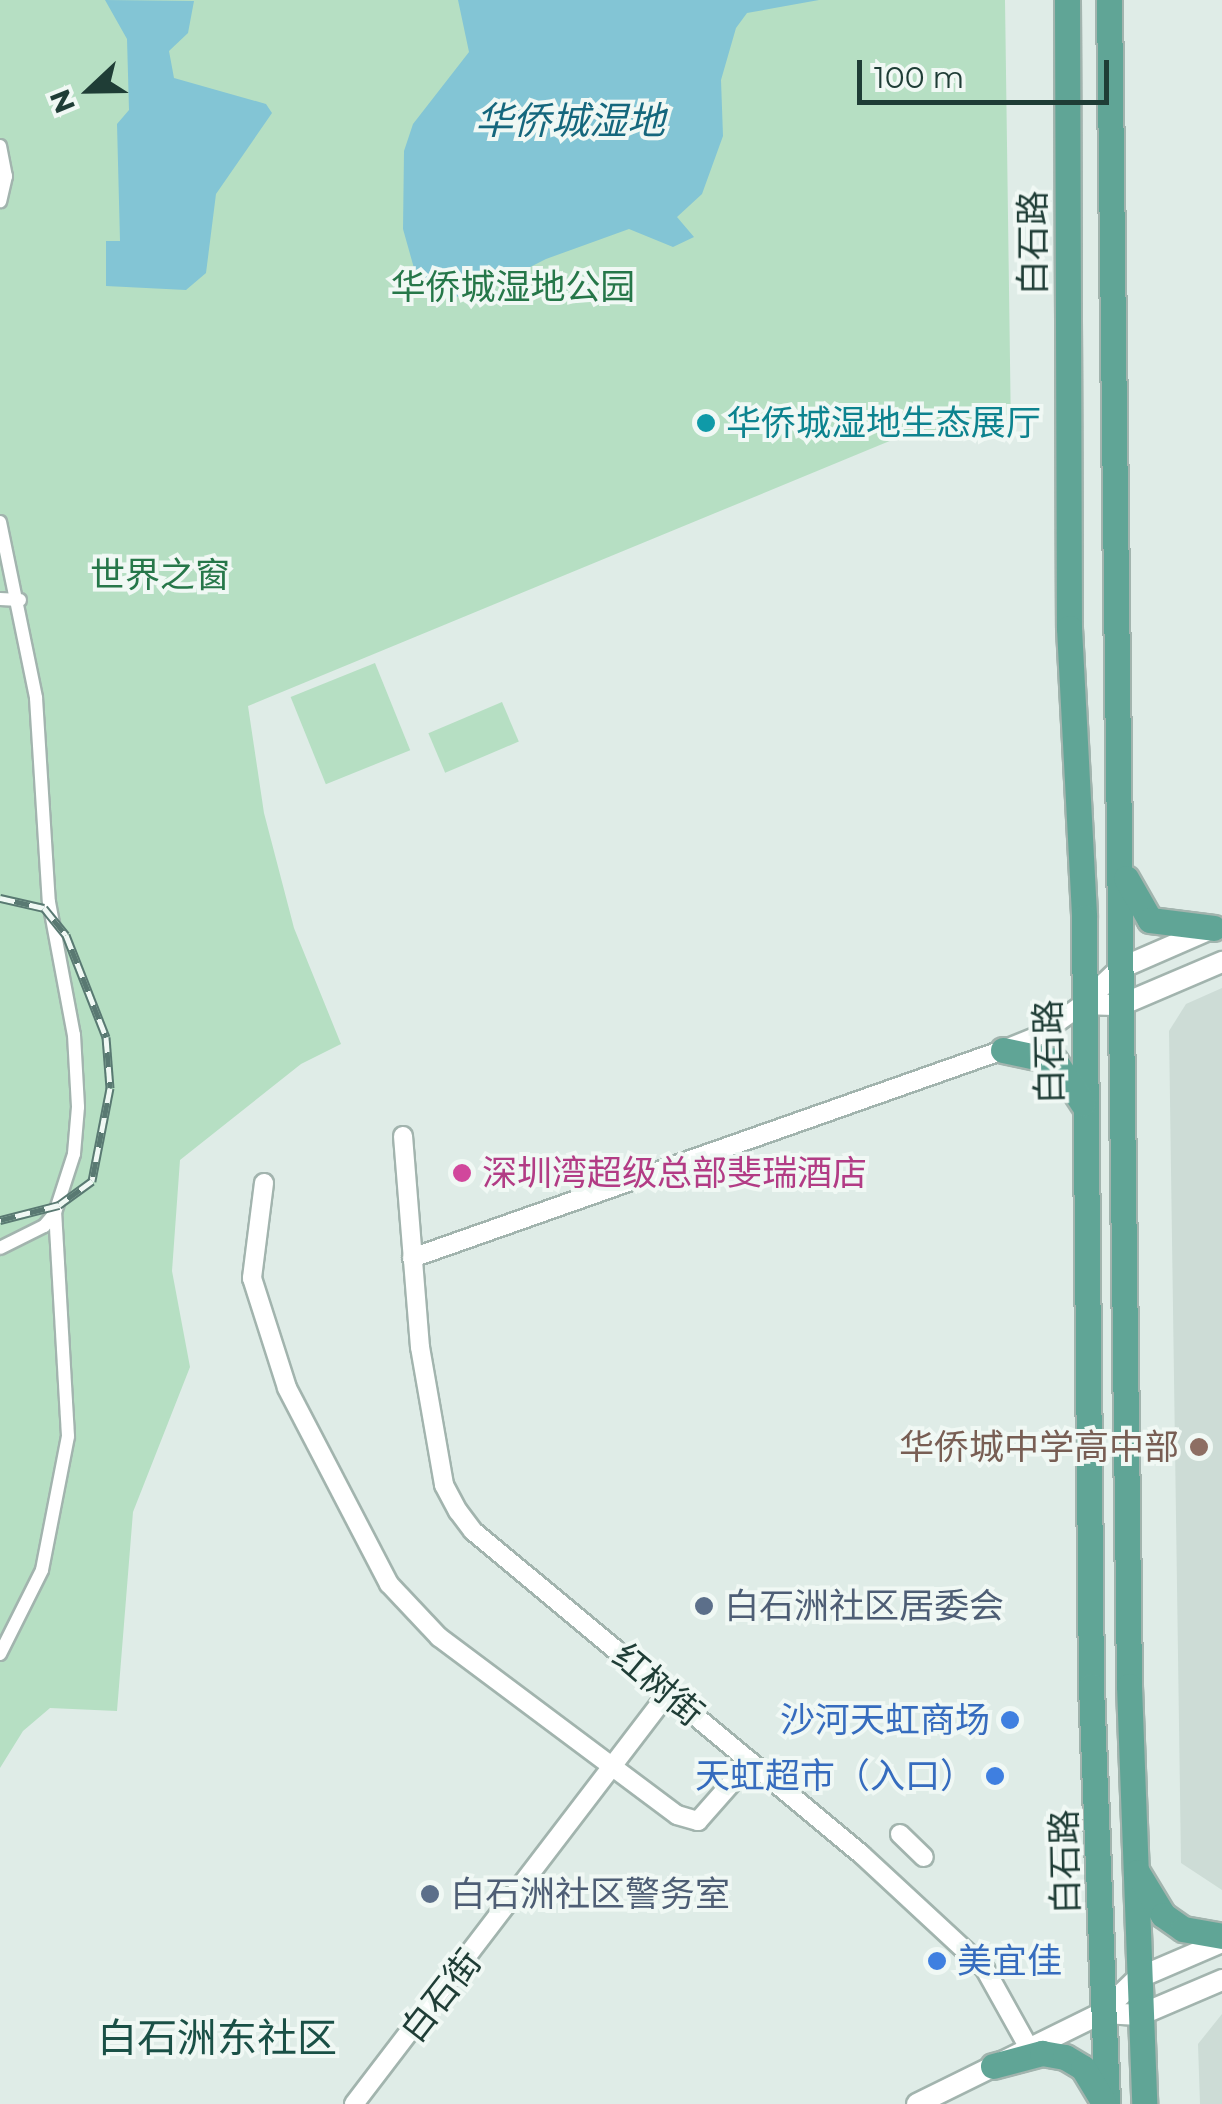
<!DOCTYPE html>
<meta charset="utf-8">
<style>
body{margin:0}
#map{position:relative;width:1222px;height:2104px;overflow:hidden;background:#dfece7;font-family:Montserrat,"Noto Sans SC",sans-serif}
div>[style]{position:absolute}
.built>*{inset:0;background:#cddcd6}
.green>*{inset:0;background:#b6dfc3;transform-origin:0 0}
.water>*{inset:0;background:#83c5d5}
.roads{filter:drop-shadow(2px 0 #a2b4ae) drop-shadow(-2px 0 #a2b4ae) drop-shadow(0 2px #a2b4ae) drop-shadow(0 -2px #a2b4ae)}
.pedestrian>*{height:12px;margin:-6px;padding:0 6px;transform-origin:6px;border-radius:6px;background:#fff}
.minor>*{height:18px;margin:-9px;padding:0 9px;transform-origin:9px;border-radius:9px;background:#fff}
.tertiary>*{height:20px;margin:-10px;padding:0 10px;transform-origin:10px;border-radius:10px;background:#fff}
.primary>*{height:25px;margin:-12.5px;padding:0 12.5px;transform-origin:12.5px;border-radius:12.5px;background:#60a596}
.rail>*{height:9px;margin-top:-4.5px;transform-origin:0;background:repeating-linear-gradient(90deg,#f0f8f4 0 15px,#597972 0 30px);box-sizing:border-box;border-block:2px solid #597972}
.dots>*{width:28px;height:28px;translate:-50% -50%;box-sizing:border-box;border:5px solid #f0f8f4;border-radius:50%}
span{translate:-50% -50%;white-space:nowrap;text-align:center;line-height:1.15;-webkit-text-stroke:8px #f0f8f4;paint-order:stroke}
.street-label{font-size:35px;color:#1f3d36}
.park-label{font-size:35px;color:#267749}
.culture-label{font-size:35px;color:#0d838f}
.left{translate:0 -50%;text-align:left}
.hotel-label{font-size:35px;color:#b23c85}
.education-label{font-size:35px;color:#785e54}
.right{translate:-100% -50%;text-align:right}
.service-label{font-size:35px;color:#4e5e75}
.shop-label{font-size:35px;color:#366cbe}
.water-label{font-size:38px;color:#15677d;font-style:italic}
.quarter-label{font-size:40px;color:#1a5046}
.north{position:absolute;left:40px;top:40px;width:100px;height:100px;-webkit-text-stroke:8px #f0f8f4;paint-order:stroke;rotate:248deg;font-size:28px;font-weight:700;line-height:40px;text-align:center;color:#1f3d36}
.north::after{content:'';display:block;margin:auto;width:35px;height:45px;background:#1f3d36;clip-path:polygon(50% 0,100% 100%,50% 72%,0 100%)}
.scale{position:absolute;left:857px;top:60px;width:252px;height:45px;box-sizing:border-box;border:5px solid #1f3d36;border-top:0;padding-left:12px;font-size:30px;line-height:35px;white-space:nowrap;color:#1f3d36;-webkit-text-stroke:8px #f0f8f4;paint-order:stroke}
</style>
<div id="map">
<div class="built">
<div style="clip-path:polygon(1222px 988px,1222px 1890px,1181px 1863px,1169px 1031px,1186px 1004px)"></div>
<div style="clip-path:polygon(1222px 2014px,1222px 2104px,1200px 2104px,1198px 2044px)"></div>
</div>
<div class="green">
<div style="clip-path:polygon(0 0,1005px 0,1011px 433px,909px 433px,248px 706px,264px 813px,294px 928px,341px 1044px,301px 1064px,180px 1160px,172px 1271px,190px 1367px,133px 1512px,117px 1711px,50px 1708px,23px 1731px,0 1768px)"></div>
<div style="left:375px;top:663px;width:94px;height:91px;rotate:68deg"></div>
<div style="left:502px;top:702px;width:43px;height:80px;rotate:67deg"></div>
</div>
<div class="water">
<div style="clip-path:polygon(105px 0,194px 1px,188px 33px,169px 51px,174px 78px,266px 104px,272px 113px,216px 194px,206px 273px,186px 290px,106px 286px,106px 241px,120px 241px,117px 124px,129px 110px,127px 39px)"></div>
<div style="clip-path:polygon(458px 0,819px 0,747px 13px,736px 28px,721px 80px,723px 136px,702px 194px,677px 217px,694px 237px,673px 247px,629px 229px,546px 259px,471px 297px,440px 296px,419px 286px,403px 229px,404px 151px,413px 124px,469px 52px)"></div>
</div>
<div class="roads">
<div class="pedestrian">
<div style="left:0;top:146px;width:31px;rotate:79deg"></div>
<div style="left:6px;top:176px;width:26px;rotate:103deg"></div>
<div style="left:0;top:522px;width:180px;rotate:78.4deg"></div>
<div style="left:36px;top:698px;width:204px;rotate:86.4deg"></div>
<div style="left:49px;top:902px;width:135px;rotate:79.4deg"></div>
<div style="left:74px;top:1035px;width:72px;rotate:86.8deg"></div>
<div style="left:78px;top:1107px;width:47px;rotate:94.9deg"></div>
<div style="left:74px;top:1154px;width:62px;rotate:107.9deg"></div>
<div style="left:55px;top:1213px;width:17px;rotate:130deg"></div>
<div style="left:44px;top:1226px;width:49px;rotate:153.4deg"></div>
<div style="left:0;top:599px;width:20px;rotate:3deg"></div>
<div style="left:0;top:1654px;width:94px;rotate:-63.4deg"></div>
<div style="left:42px;top:1570px;width:136px;rotate:-79deg"></div>
<div style="left:68px;top:1436px;width:223px;rotate:-93.3deg"></div>
</div>
<div class="minor">
<div style="left:403px;top:1136px;width:212px;rotate:85.4deg"></div>
<div style="left:420px;top:1347px;width:140px;rotate:80.1deg"></div>
<div style="left:444px;top:1485px;width:30px;rotate:62deg"></div>
<div style="left:458px;top:1511px;width:25px;rotate:53deg"></div>
<div style="left:473px;top:1531px;width:505px;rotate:39.78deg"></div>
<div style="left:861px;top:1854px;width:147px;rotate:42.8deg"></div>
<div style="left:969px;top:1954px;width:22px;rotate:43deg"></div>
<div style="left:985px;top:1969px;width:90px;rotate:60.9deg"></div>
<div style="left:264px;top:1183px;width:96px;rotate:97.2deg"></div>
<div style="left:252px;top:1278px;width:115px;rotate:72.3deg"></div>
<div style="left:287px;top:1388px;width:221px;rotate:62.5deg"></div>
<div style="left:389px;top:1584px;width:73px;rotate:46.7deg"></div>
<div style="left:439px;top:1637px;width:297px;rotate:36.8deg"></div>
<div style="left:677px;top:1815px;width:22px;rotate:16deg"></div>
<div style="left:698px;top:1821px;width:79px;rotate:-48.6deg"></div>
<div style="left:412px;top:1258px;width:627px;rotate:-19.39deg"></div>
<div style="left:1003px;top:1050px;width:40px;rotate:-22deg"></div>
<div style="left:1040px;top:1035px;width:53px;rotate:-35.8deg"></div>
<div style="left:900px;top:1834px;width:33px;rotate:44deg"></div>
<div style="left:354px;top:2104px;width:517px;rotate:-52.62deg"></div>
</div>
<div class="tertiary">
<div style="left:1083px;top:1004px;width:52px;rotate:-43.5deg"></div>
<div style="left:1121px;top:968px;width:100px;rotate:-23.5deg"></div>
<div style="left:1083px;top:1004px;width:38px;rotate:2deg"></div>
<div style="left:1121px;top:1005px;width:110px;rotate:-23.1deg"></div>
<div style="left:1102px;top:2013px;width:38px;rotate:3deg"></div>
<div style="left:1140px;top:2015px;width:89px;rotate:-23.1deg"></div>
<div style="left:917px;top:2104px;width:206px;rotate:-26.2deg"></div>
<div style="left:1102px;top:2013px;width:50px;rotate:-44.2deg"></div>
<div style="left:1138px;top:1978px;width:91px;rotate:-23.2deg"></div>
</div>
<div class="primary">
<div style="left:1067px;top:0;width:628px;rotate:89.82deg"></div>
<div style="left:1069px;top:628px;width:289px;rotate:87deg"></div>
<div style="left:1084px;top:917px;width:769px;rotate:89.48deg"></div>
<div style="left:1091px;top:1686px;width:418px;rotate:87.8deg"></div>
<div style="left:1109px;top:0;width:1686px;rotate:89.32deg"></div>
<div style="left:1129px;top:1686px;width:418px;rotate:87.9deg"></div>
<div style="left:1126px;top:878px;width:48px;rotate:60.3deg"></div>
<div style="left:1150px;top:920px;width:64px;rotate:7.1deg"></div>
<div style="left:1003px;top:1050px;width:53px;rotate:11.9deg"></div>
<div style="left:1055px;top:1061px;width:51px;rotate:56.9deg"></div>
<div style="left:1137px;top:1872px;width:50px;rotate:58.8deg"></div>
<div style="left:1163px;top:1915px;width:24px;rotate:35deg"></div>
<div style="left:1183px;top:1929px;width:40px;rotate:10deg"></div>
<div style="left:993px;top:2066px;width:51px;rotate:-14.9deg"></div>
<div style="left:1042px;top:2053px;width:23px;rotate:10deg"></div>
<div style="left:1065px;top:2057px;width:21px;rotate:31deg"></div>
<div style="left:1083px;top:2068px;width:39px;rotate:59deg"></div>
</div>
</div>
<div class="rail">
<div style="left:0;top:898px;width:45px;rotate:12.8deg"></div>
<div style="left:44px;top:908px;width:35px;rotate:51deg"></div>
<div style="left:66px;top:935px;width:110px;rotate:68.6deg"></div>
<div style="left:106px;top:1037px;width:51px;rotate:85.5deg"></div>
<div style="left:110px;top:1088px;width:95px;rotate:101deg"></div>
<div style="left:92px;top:1181px;width:41px;rotate:144deg"></div>
<div style="left:59px;top:1205px;width:61px;rotate:165.7deg"></div>
</div>
<div class="dots">
<div style="left:706px;top:423px;background:#0f9aa8"></div>
<div style="left:462px;top:1173px;background:#d1479c"></div>
<div style="left:1199px;top:1447px;background:#8d6e63"></div>
<div style="left:704px;top:1606px;background:#5c6f8a"></div>
<div style="left:1010px;top:1720px;background:#3f7fe0"></div>
<div style="left:995px;top:1776px;background:#3f7fe0"></div>
<div style="left:430px;top:1894px;background:#5c6f8a"></div>
<div style="left:937px;top:1961px;background:#3f7fe0"></div>
</div>
<div class="street-label">
<span style="left:1033px;top:243px;rotate:-90deg">白石路</span>
<span style="left:1049px;top:1052px;rotate:-91deg">白石路</span>
<span style="left:658px;top:1685px;rotate:40deg">红树街</span>
<span style="left:1065px;top:1862px;rotate:-91deg">白石路</span>
<span style="left:441px;top:1996px;rotate:-52deg">白石街</span>
</div>
<div class="park-label">
<span style="left:513px;top:287px">华侨城湿地公园</span>
<span style="left:160px;top:575px">世界之窗</span>
</div>
<div class="culture-label">
<span class="left" style="left:726px;top:423px">华侨城湿地生态展厅</span>
</div>
<div class="hotel-label">
<span class="left" style="left:482px;top:1173px">深圳湾超级总部斐瑞酒店</span>
</div>
<div class="education-label">
<span class="right" style="left:1179px;top:1447px">华侨城中学高中部</span>
</div>
<div class="service-label">
<span class="left" style="left:724px;top:1606px">白石洲社区居委会</span>
<span class="left" style="left:450px;top:1894px">白石洲社区警务室</span>
</div>
<div class="shop-label">
<span class="right" style="left:990px;top:1720px">沙河天虹商场</span>
<span class="right" style="left:975px;top:1776px">天虹超市（入口）</span>
<span class="left" style="left:957px;top:1961px">美宜佳</span>
</div>
<div class="water-label">
<span style="left:570px;top:121px">华侨城湿地</span>
</div>
<div class="quarter-label">
<span style="left:217px;top:2038px">白石洲东社区</span>
</div>
<div class="north">N</div>
<div class="scale">100 m</div>
</div>
